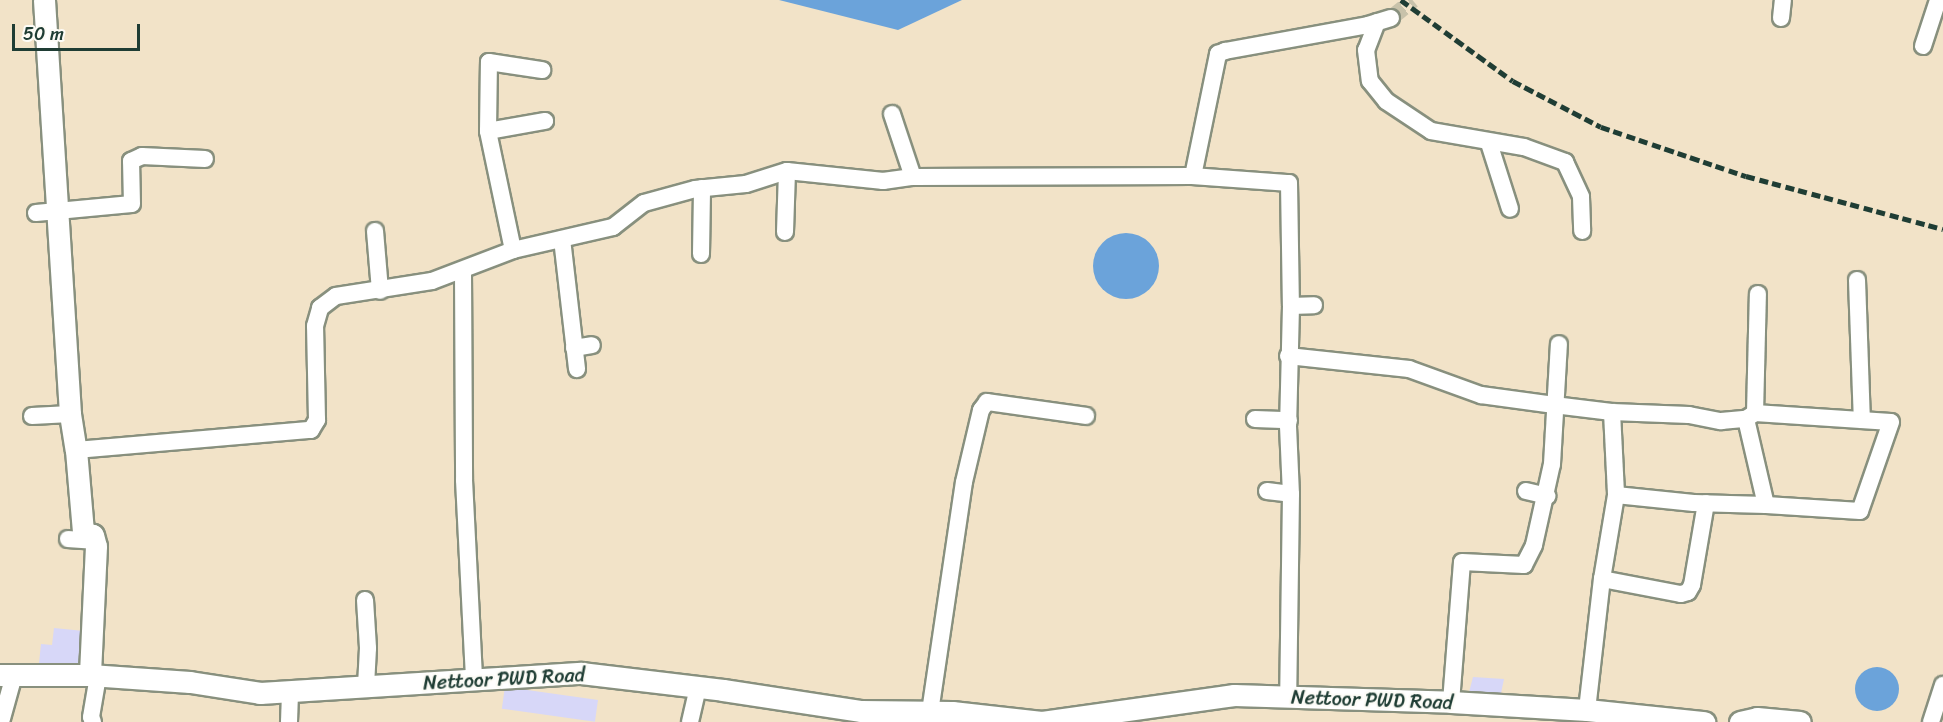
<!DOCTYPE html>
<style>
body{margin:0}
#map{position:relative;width:1943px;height:722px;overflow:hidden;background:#f2e3c8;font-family:Sriracha,sans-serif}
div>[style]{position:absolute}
.built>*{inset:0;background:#d7d7f8;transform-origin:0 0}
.water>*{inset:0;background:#6ba3da}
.round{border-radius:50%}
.minor-tunnel>*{height:16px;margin-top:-8px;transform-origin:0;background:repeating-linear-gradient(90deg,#c8c2aa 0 16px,transparent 0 24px)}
.roads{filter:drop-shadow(2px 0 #88907e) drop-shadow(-2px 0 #88907e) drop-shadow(0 2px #88907e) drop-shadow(0 -2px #88907e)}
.minor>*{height:16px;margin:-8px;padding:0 8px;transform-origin:8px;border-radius:8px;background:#fff}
.tertiary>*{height:21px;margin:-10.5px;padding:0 10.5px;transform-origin:10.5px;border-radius:10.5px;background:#fff}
.rail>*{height:4.5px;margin-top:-2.25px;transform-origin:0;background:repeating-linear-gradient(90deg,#1f3d34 0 9px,transparent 0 13.5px)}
span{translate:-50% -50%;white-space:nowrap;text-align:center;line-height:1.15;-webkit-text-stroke:4.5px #fdfcf7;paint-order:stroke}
.street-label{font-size:20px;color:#1f3d34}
.scale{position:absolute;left:12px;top:24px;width:128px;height:27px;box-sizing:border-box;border:3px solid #1f3d34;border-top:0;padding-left:8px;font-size:18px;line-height:21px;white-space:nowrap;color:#1f3d34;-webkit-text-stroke:4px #fdfcf7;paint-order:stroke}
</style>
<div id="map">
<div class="built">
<div style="clip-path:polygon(54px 628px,84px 631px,80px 667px,39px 663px,41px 644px,52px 645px)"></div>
<div style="clip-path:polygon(1473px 677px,1504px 679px,1500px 698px,1468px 696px)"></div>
<div style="left:598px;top:700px;width:22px;height:94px;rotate:98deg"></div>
</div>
<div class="water">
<div style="clip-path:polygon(779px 0,962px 0,898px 30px)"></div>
<div class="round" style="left:1093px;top:233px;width:66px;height:66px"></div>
<div class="round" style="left:1855px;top:667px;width:44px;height:44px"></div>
</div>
<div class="minor-tunnel">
<div style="left:1391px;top:18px;width:28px;rotate:-39deg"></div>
</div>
<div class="roads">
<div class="minor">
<div style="left:1781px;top:18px;width:18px;rotate:-84deg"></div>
<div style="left:1377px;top:22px;width:30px;rotate:111deg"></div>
<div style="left:1366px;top:50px;width:31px;rotate:83deg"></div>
<div style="left:1370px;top:81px;width:26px;rotate:51deg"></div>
<div style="left:1386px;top:101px;width:54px;rotate:33.7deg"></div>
<div style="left:1431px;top:131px;width:94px;rotate:9.8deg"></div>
<div style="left:1524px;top:147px;width:44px;rotate:20.1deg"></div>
<div style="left:1565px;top:162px;width:38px;rotate:65deg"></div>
<div style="left:1581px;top:197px;width:34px;rotate:88deg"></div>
<div style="left:1923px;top:46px;width:48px;rotate:-71.9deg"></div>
<div style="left:892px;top:114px;width:66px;rotate:71.6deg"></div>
<div style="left:488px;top:131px;width:58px;rotate:-10deg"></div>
<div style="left:1489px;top:143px;width:69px;rotate:72.3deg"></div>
<div style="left:1193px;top:176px;width:96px;rotate:4.2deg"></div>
<div style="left:1289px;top:183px;width:123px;rotate:89.1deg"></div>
<div style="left:1291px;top:306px;width:120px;rotate:91.4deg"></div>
<div style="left:1288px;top:426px;width:68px;rotate:87.5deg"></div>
<div style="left:1291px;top:494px;width:203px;rotate:90.8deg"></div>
<div style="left:36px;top:213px;width:96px;rotate:-5.4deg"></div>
<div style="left:132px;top:204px;width:43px;rotate:-91.3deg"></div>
<div style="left:131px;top:161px;width:12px;rotate:-24deg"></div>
<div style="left:142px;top:156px;width:63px;rotate:2.7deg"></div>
<div style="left:375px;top:231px;width:60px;rotate:85.2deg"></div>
<div style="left:785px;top:232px;width:61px;rotate:-88.1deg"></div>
<div style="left:562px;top:239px;width:131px;rotate:83.4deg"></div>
<div style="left:513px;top:250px;width:122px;rotate:-101.9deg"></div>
<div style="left:488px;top:131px;width:69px;rotate:-89.2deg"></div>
<div style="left:489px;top:62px;width:54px;rotate:8.6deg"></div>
<div style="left:701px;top:254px;width:66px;rotate:-89.1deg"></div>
<div style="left:463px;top:272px;width:208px;rotate:89.7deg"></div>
<div style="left:464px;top:480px;width:200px;rotate:87.1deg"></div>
<div style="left:1857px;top:280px;width:140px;rotate:88deg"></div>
<div style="left:1291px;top:306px;width:23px;rotate:-2deg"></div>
<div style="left:574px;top:348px;width:18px;rotate:-9deg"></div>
<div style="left:1288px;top:356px;width:122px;rotate:6.1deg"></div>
<div style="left:1409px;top:369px;width:77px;rotate:19.9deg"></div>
<div style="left:1481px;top:395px;width:74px;rotate:7.8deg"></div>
<div style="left:1554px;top:405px;width:58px;rotate:6.9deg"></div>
<div style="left:1612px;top:412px;width:77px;rotate:2.2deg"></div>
<div style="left:1689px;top:415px;width:33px;rotate:11deg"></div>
<div style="left:1721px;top:421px;width:25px;rotate:-5deg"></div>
<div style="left:1612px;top:412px;width:83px;rotate:87.2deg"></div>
<div style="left:1755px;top:413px;width:136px;rotate:3.8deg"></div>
<div style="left:1891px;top:422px;width:94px;rotate:109.2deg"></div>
<div style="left:1860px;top:511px;width:94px;rotate:-176.3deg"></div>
<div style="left:32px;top:416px;width:38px;rotate:-3deg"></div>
<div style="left:1255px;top:419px;width:34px;rotate:2deg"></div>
<div style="left:76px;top:450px;width:236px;rotate:-4.9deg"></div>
<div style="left:311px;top:430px;width:12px;rotate:-59deg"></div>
<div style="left:317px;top:420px;width:94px;rotate:-91.2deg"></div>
<div style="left:315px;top:326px;width:19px;rotate:-74deg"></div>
<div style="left:320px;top:308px;width:20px;rotate:-37deg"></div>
<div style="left:336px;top:296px;width:97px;rotate:-8.9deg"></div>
<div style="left:432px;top:281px;width:87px;rotate:-20.9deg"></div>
<div style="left:513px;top:250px;width:103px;rotate:-13deg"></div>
<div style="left:613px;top:227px;width:39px;rotate:-38deg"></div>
<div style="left:644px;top:203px;width:53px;rotate:-15.4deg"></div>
<div style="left:695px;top:189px;width:51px;rotate:-5.6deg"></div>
<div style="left:746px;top:184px;width:43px;rotate:-17.6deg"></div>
<div style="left:787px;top:171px;width:97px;rotate:5.9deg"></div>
<div style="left:883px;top:181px;width:30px;rotate:-8deg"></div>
<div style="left:913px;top:177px;width:280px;rotate:-0.2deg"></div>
<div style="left:1193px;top:176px;width:125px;rotate:-78.4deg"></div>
<div style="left:1218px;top:54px;width:8px;rotate:-23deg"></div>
<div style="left:1225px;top:51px;width:145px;rotate:-10.3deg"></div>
<div style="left:1368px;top:25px;width:24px;rotate:-17deg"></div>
<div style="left:1267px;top:491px;width:24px;rotate:7deg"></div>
<div style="left:1526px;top:491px;width:22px;rotate:13deg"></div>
<div style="left:68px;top:539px;width:28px;rotate:4deg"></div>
<div style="left:1602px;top:579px;width:80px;rotate:10.8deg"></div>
<div style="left:1681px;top:594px;width:7px;rotate:-16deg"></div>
<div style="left:1688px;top:592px;width:8px;rotate:-60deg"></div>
<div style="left:1692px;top:585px;width:83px;rotate:-80.3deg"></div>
<div style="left:365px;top:600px;width:48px;rotate:86.4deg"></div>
<div style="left:368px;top:648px;width:38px;rotate:93deg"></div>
<div style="left:1451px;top:702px;width:140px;rotate:-85.5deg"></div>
<div style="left:1462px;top:562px;width:62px;rotate:2.8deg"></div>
<div style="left:1524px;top:565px;width:22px;rotate:-63deg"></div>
<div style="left:1534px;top:545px;width:83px;rotate:-77.5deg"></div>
<div style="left:1552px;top:464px;width:120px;rotate:-86.7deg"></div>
<div style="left:1587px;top:710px;width:132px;rotate:-83.5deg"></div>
<div style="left:1602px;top:579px;width:85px;rotate:-80.5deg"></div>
<div style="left:1616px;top:495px;width:78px;rotate:5.9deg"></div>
<div style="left:1694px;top:503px;width:72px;rotate:1.6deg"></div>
<div style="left:1766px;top:505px;width:88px;rotate:-103.1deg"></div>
<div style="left:1746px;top:419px;width:11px;rotate:-34deg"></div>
<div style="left:1755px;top:413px;width:119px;rotate:-88.6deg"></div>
<div style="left:930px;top:712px;width:232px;rotate:-81.6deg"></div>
<div style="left:964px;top:482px;width:74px;rotate:-76.7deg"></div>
<div style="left:981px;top:410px;width:10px;rotate:-53deg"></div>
<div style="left:987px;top:402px;width:100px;rotate:8deg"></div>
<div style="left:1px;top:722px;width:49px;rotate:-74.5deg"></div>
<div style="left:93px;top:722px;width:5px;rotate:-112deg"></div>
<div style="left:91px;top:717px;width:42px;rotate:-80.3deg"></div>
<div style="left:289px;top:722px;width:32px;rotate:-88deg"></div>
<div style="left:690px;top:722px;width:36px;rotate:-77deg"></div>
<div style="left:1931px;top:722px;width:39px;rotate:-72deg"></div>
</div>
<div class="tertiary">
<div style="left:44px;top:0;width:415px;rotate:86.4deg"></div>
<div style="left:70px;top:414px;width:36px;rotate:81deg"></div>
<div style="left:76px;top:450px;width:82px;rotate:85.1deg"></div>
<div style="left:83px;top:532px;width:10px;rotate:17deg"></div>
<div style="left:93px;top:535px;width:11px;rotate:75deg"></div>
<div style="left:96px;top:546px;width:129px;rotate:92.7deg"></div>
<div style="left:0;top:675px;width:90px"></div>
<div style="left:90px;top:675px;width:100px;rotate:4deg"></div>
<div style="left:190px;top:682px;width:71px;rotate:8.9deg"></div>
<div style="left:260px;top:693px;width:322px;rotate:-3.6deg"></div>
<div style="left:581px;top:673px;width:143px;rotate:6.8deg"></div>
<div style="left:723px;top:690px;width:140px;rotate:8.7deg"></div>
<div style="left:861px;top:711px;width:91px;rotate:0.6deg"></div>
<div style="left:952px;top:712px;width:90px;rotate:6.4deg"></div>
<div style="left:1042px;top:722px;width:194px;rotate:-8deg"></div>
<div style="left:1234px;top:695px;width:217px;rotate:1.8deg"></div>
<div style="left:1451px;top:702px;width:136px;rotate:3.4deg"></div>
<div style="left:1587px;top:710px;width:118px;rotate:5.9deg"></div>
<div style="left:1740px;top:722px;width:17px;rotate:-13deg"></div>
<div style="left:1757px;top:718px;width:43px;rotate:5.3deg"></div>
</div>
</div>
<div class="rail">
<div style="left:1401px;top:0;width:138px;rotate:35.9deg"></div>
<div style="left:1513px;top:81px;width:99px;rotate:27.6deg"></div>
<div style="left:1601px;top:127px;width:153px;rotate:18.7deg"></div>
<div style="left:1746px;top:176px;width:204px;rotate:15.1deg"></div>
</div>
<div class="street-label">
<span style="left:504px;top:679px;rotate:-3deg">Nettoor PWD Road</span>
<span style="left:1372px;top:700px;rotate:2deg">Nettoor PWD Road</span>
</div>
<div class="scale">50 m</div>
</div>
